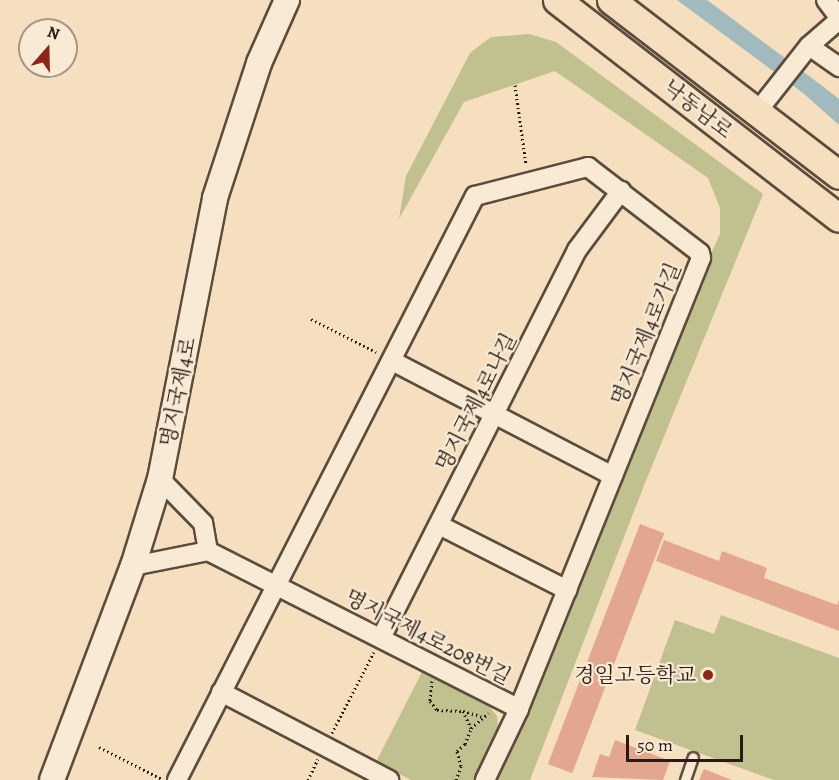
<!DOCTYPE html>
<meta charset="utf-8">
<style>
body{margin:0}
#map{position:relative;width:839px;height:780px;overflow:hidden;background:#f5dfbf;font-family:Alegreya,"Noto Serif KR",serif}
div>[style]{position:absolute}
.green>*{inset:0;background:#c0c18f}
.water>*{inset:0;background:#a1babd}
.building>*{inset:0;background:#e2a78e;transform-origin:0 0}
.path>*{height:3px;margin-top:-1.5px;transform-origin:0;background:repeating-linear-gradient(90deg,#291b11 0 1.5px,transparent 0 4.5px)}
.roads{filter:drop-shadow(2px 0 #5c4c3c) drop-shadow(-2px 0 #5c4c3c) drop-shadow(0 2px #5c4c3c) drop-shadow(0 -2px #5c4c3c)}
.service>*{height:9px;margin:-4.5px;padding:0 4.5px;transform-origin:4.5px;border-radius:4.5px;background:#f8ead5}
.minor>*{height:18px;margin:-9px;padding:0 9px;transform-origin:9px;border-radius:9px;background:#f8ead5}
.secondary>*{height:24px;margin:-12px;padding:0 12px;transform-origin:12px;border-radius:12px;background:#f8ead5}
.primary>*{height:27px;margin:-13.5px;padding:0 13.5px;transform-origin:13.5px;border-radius:13.5px;background:#f5dfbf}
.dots>*{width:16px;height:16px;translate:-50% -50%;box-sizing:border-box;border:3px solid #f8ead5;border-radius:50%}
span{translate:-50% -50%;white-space:nowrap;text-align:center;line-height:1.15;-webkit-text-stroke:4.5px #f8ead5;paint-order:stroke}
.street-label{font-size:21px;color:#291b11}
.poi-label{font-size:21px;color:#291b11}
.right{translate:-100% -50%;text-align:right}
.north{position:absolute;left:18px;top:18px;width:60px;height:60px;box-sizing:border-box;background:#f8ead5;border:2px solid #a59787;border-radius:50%;rotate:20deg;font-size:16px;font-weight:700;line-height:24px;text-align:center;color:#291b11}
.north::after{content:'';display:block;margin:auto;width:21px;height:27px;background:#8f2418;clip-path:polygon(50% 0,100% 100%,50% 72%,0 100%)}
.scale{position:absolute;left:626px;top:735px;width:117px;height:27px;box-sizing:border-box;border:3px solid #291b11;border-top:0;padding-left:8px;font-size:18px;line-height:21px;white-space:nowrap;color:#291b11;-webkit-text-stroke:4px #f8ead5;paint-order:stroke}
</style>
<div id="map">
<div class="green">
<div style="clip-path:polygon(529px 34px,556px 42px,763px 194px,643px 488px,530px 780px,495px 780px,533px 698px,686px 308px,720px 234px,720px 208px,708px 178px,555px 71px,464px 102px,399px 219px,406px 176px,470px 53px,491px 37px)"></div>
<div style="clip-path:polygon(721px 615px,839px 658px,839px 780px,774px 780px,635px 730px,675px 620px,714px 634px)"></div>
<div style="clip-path:polygon(422px 672px,489px 706px,497px 716px,498px 726px,474px 780px,411px 780px,376px 762px)"></div>
</div>
<div class="water">
<div style="clip-path:polygon(677px 0,707px 0,821px 85px,839px 99px,839px 125px,803px 93px)"></div>
</div>
<div class="building">
<div style="left:640px;top:524px;width:26px;height:257px;rotate:21deg"></div>
<div style="clip-path:polygon(664px 540px,719px 561px,722px 551px,767px 568px,764px 578px,837px 605px,839px 600px,839px 631px,656px 561px)"></div>
<div style="clip-path:polygon(615px 740px,670px 761px,663px 780px,592px 777px,600px 754px,609px 757px)"></div>
<div style="clip-path:polygon(704px 769px,732px 780px,699px 780px)"></div>
</div>
<div class="path">
<div style="left:515px;top:85px;width:80px;rotate:82.1deg"></div>
<div style="left:311px;top:319px;width:73px;rotate:26.9deg"></div>
<div style="left:432px;top:681px;width:20px;rotate:96deg"></div>
<div style="left:430px;top:701px;width:11px;rotate:52deg"></div>
<div style="left:437px;top:710px;width:26px;rotate:2deg"></div>
<div style="left:463px;top:711px;width:19px;rotate:65deg"></div>
<div style="left:463px;top:711px;width:19px;rotate:16deg"></div>
<div style="left:332px;top:733px;width:91px;rotate:-62.6deg"></div>
<div style="left:99px;top:747px;width:71px;rotate:26.9deg"></div>
<div style="left:308px;top:780px;width:23px;rotate:-65deg"></div>
<div style="left:456px;top:780px;width:15px;rotate:-70deg"></div>
<div style="left:461px;top:766px;width:16px;rotate:-105deg"></div>
<div style="left:457px;top:751px;width:11px;rotate:-41deg"></div>
<div style="left:465px;top:744px;width:17px;rotate:-69deg"></div>
<div style="left:471px;top:728px;width:23px;rotate:-40deg"></div>
</div>
<div class="roads">
<div class="service">
<div style="left:685px;top:780px;width:24px;rotate:-71deg"></div>
</div>
<div class="minor">
<div style="left:826px;top:0;width:21px;rotate:53deg"></div>
<div style="left:809px;top:46px;width:37px;rotate:35deg"></div>
<div style="left:757px;top:112px;width:84px;rotate:-51.8deg"></div>
<div style="left:809px;top:46px;width:40px;rotate:-41deg"></div>
<div style="left:392px;top:361px;width:249px;rotate:27.5deg"></div>
<div style="left:439px;top:525px;width:144px;rotate:26.9deg"></div>
<div style="left:208px;top:551px;width:349px;rotate:26.9deg"></div>
<div style="left:519px;top:709px;width:79px;rotate:115.6deg"></div>
<div style="left:133px;top:566px;width:76px;rotate:-11.3deg"></div>
<div style="left:208px;top:551px;width:28px;rotate:-100deg"></div>
<div style="left:203px;top:523px;width:62px;rotate:-134.3deg"></div>
<div style="left:381px;top:638px;width:435px;rotate:-63.2deg"></div>
<div style="left:577px;top:250px;width:74px;rotate:-53.3deg"></div>
<div style="left:221px;top:692px;width:190px;rotate:27.6deg"></div>
<div style="left:177px;top:780px;width:656px;rotate:-62.97deg"></div>
<div style="left:475px;top:196px;width:117px;rotate:-14.4deg"></div>
<div style="left:588px;top:167px;width:141px;rotate:37.5deg"></div>
<div style="left:700px;top:253px;width:5px;rotate:79deg"></div>
<div style="left:701px;top:258px;width:486px;rotate:112deg"></div>
</div>
<div class="secondary">
<div style="left:52px;top:780px;width:229px;rotate:-69.3deg"></div>
<div style="left:133px;top:566px;width:91px;rotate:-72.8deg"></div>
<div style="left:160px;top:479px;width:286px;rotate:-78.9deg"></div>
<div style="left:215px;top:198px;width:142px;rotate:-71.9deg"></div>
<div style="left:259px;top:63px;width:69px;rotate:-66deg"></div>
</div>
<div class="primary">
<div style="left:557px;top:0;width:356px;rotate:37.7deg"></div>
<div style="left:611px;top:0;width:287px;rotate:37.5deg"></div>
</div>
</div>
<div class="dots">
<div style="left:708px;top:675px;background:#8f2418"></div>
</div>
<div class="street-label">
<span style="left:698px;top:109px;rotate:38deg">낙동남로</span>
<span style="left:646px;top:334px;rotate:-68deg">명지국제4로가길</span>
<span style="left:178px;top:392px;rotate:-79deg">명지국제4로</span>
<span style="left:476px;top:402px;rotate:-63deg">명지국제4로나길</span>
<span style="left:428px;top:637px;rotate:27deg">명지국제4로208번길</span>
</div>
<div class="poi-label">
<span class="right" style="left:696px;top:675px">경일고등학교</span>
</div>
<div class="north">N</div>
<div class="scale">50 m</div>
</div>
